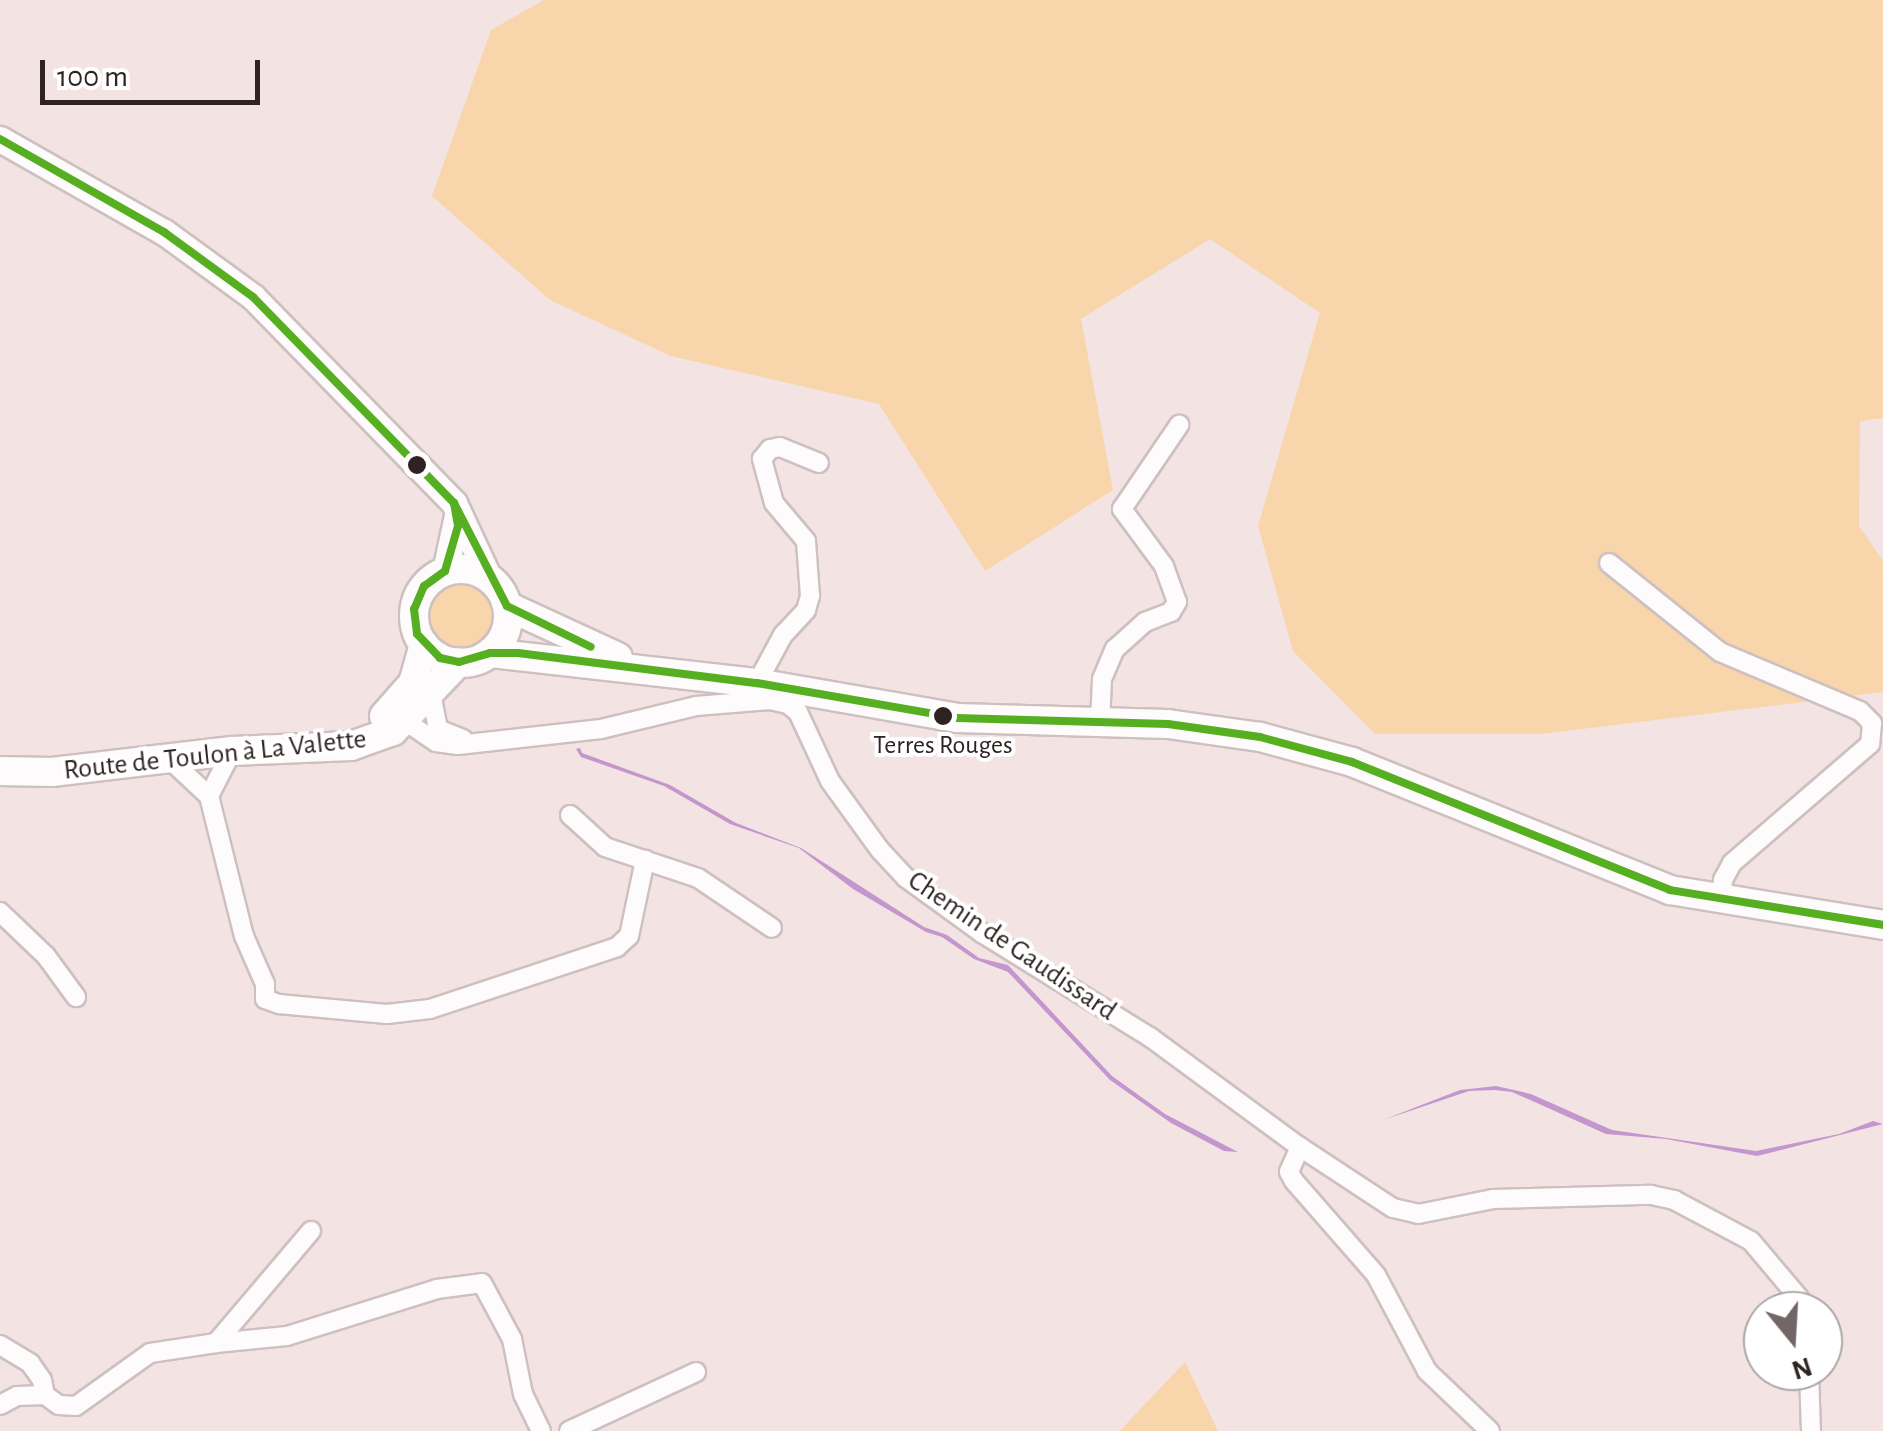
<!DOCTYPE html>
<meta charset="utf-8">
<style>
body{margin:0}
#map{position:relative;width:1883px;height:1431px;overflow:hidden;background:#f4e3e3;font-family:"Alegreya Sans",sans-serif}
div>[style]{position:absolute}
.green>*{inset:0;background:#f8d5ab}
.round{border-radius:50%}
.water>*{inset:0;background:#c397cd}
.roads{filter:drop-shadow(2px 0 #cec0c0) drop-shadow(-2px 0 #cec0c0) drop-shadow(0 2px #cec0c0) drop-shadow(0 -2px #cec0c0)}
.minor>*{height:18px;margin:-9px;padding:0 9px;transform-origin:9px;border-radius:9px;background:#fdfbfb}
.secondary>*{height:25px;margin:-12.5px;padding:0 12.5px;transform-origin:12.5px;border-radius:12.5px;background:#fdfbfb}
.primary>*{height:28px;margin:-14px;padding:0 14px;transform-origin:14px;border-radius:14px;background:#fdfbfb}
.primary>.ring{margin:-14px;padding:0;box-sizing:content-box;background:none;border:28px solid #fdfbfb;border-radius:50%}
.bus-1>*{height:8px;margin:-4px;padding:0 4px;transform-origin:4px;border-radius:4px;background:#56af21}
.dots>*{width:28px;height:28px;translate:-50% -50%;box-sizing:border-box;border:5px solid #fff;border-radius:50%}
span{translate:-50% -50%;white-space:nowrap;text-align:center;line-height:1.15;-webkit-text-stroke:8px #fff;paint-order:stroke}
.bus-label{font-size:26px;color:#2e2222}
.street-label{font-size:28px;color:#2e2222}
.north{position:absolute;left:1743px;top:1291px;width:100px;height:100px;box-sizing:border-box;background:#fff;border:2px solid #aba7a7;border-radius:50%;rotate:162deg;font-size:28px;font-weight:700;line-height:40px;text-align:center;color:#2e2222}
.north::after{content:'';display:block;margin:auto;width:35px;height:45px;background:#736666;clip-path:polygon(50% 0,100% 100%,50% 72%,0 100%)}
.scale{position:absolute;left:40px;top:60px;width:220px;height:45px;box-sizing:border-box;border:5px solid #2e2222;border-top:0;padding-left:12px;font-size:30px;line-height:35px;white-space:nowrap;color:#2e2222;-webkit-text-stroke:8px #fff;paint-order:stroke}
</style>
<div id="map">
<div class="green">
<div style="clip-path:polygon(544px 0,1883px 0,1883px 418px,1860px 421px,1859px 526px,1883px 561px,1883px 692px,1541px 734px,1375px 734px,1293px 651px,1258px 526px,1320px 313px,1210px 239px,1081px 319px,1113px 490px,985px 571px,879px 404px,671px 356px,550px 300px,432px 196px,491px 30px)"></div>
<div class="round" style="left:423px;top:577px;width:76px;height:76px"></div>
<div style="clip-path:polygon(1185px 1362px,1218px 1431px,1120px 1431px,1127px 1423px)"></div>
</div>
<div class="water">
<div style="clip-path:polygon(580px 748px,582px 753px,670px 785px,736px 823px,801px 848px,924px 927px,947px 935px,979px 958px,1008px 965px,1112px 1076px,1165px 1114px,1238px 1152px,1224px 1151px,1171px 1123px,1110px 1080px,1008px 972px,974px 959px,942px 937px,926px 932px,853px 889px,799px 848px,730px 824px,664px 786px,581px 757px,576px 749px)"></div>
<div style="clip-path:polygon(1496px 1086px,1531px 1094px,1612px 1130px,1756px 1151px,1839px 1134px,1873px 1121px,1883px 1124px,1757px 1156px,1666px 1139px,1606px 1134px,1512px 1092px,1495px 1090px,1469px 1091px,1383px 1120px,1460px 1090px)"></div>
</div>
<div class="roads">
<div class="minor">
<div style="left:1609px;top:563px;width:142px;rotate:38.7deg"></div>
<div style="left:1720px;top:652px;width:152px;rotate:22.9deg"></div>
<div style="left:1860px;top:711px;width:17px;rotate:45deg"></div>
<div style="left:1872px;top:723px;width:21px;rotate:95deg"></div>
<div style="left:1870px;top:744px;width:182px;rotate:139.2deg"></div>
<div style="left:1732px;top:863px;width:19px;rotate:118deg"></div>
<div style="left:1723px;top:880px;width:21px;rotate:95deg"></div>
<div style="left:757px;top:683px;width:55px;rotate:-61.6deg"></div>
<div style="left:783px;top:635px;width:34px;rotate:-47deg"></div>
<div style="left:806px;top:610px;width:15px;rotate:-74deg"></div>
<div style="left:810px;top:596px;width:55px;rotate:-94.2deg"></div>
<div style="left:806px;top:541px;width:50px;rotate:-130.1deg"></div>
<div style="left:774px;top:503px;width:46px;rotate:-105.3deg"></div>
<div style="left:762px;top:459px;width:13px;rotate:-51deg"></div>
<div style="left:770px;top:449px;width:10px;rotate:-11deg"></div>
<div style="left:780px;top:447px;width:42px;rotate:22.3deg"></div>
<div style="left:431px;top:693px;width:37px;rotate:79deg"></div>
<div style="left:438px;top:729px;width:27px;rotate:22deg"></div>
<div style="left:404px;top:712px;width:9px;rotate:84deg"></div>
<div style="left:405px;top:721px;width:37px;rotate:34deg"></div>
<div style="left:436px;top:742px;width:22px;rotate:8deg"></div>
<div style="left:458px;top:745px;width:144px;rotate:-6.4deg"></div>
<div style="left:601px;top:729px;width:98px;rotate:-13.6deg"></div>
<div style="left:696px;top:706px;width:74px;rotate:-4.6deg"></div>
<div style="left:770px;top:700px;width:18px;rotate:13deg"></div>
<div style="left:788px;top:704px;width:13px;rotate:39deg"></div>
<div style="left:798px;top:712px;width:76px;rotate:65.1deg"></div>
<div style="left:830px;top:781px;width:85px;rotate:54.1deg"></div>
<div style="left:880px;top:850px;width:38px;rotate:47deg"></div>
<div style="left:906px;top:878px;width:94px;rotate:35.9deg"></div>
<div style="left:982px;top:933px;width:198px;rotate:31.8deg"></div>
<div style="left:1150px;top:1037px;width:186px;rotate:36.3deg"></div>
<div style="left:1300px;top:1147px;width:111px;rotate:33.3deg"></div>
<div style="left:1393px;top:1208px;width:26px;rotate:13deg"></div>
<div style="left:1418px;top:1214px;width:76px;rotate:-11.3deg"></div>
<div style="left:1493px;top:1199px;width:158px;rotate:-1.5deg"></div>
<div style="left:1651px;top:1195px;width:24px;rotate:12deg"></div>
<div style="left:1674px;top:1200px;width:87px;rotate:28deg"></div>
<div style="left:1751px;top:1241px;width:75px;rotate:49.9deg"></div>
<div style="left:1799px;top:1298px;width:14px;rotate:73deg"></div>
<div style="left:1100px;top:723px;width:44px;rotate:-87.4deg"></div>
<div style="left:1102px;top:679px;width:33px;rotate:-67deg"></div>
<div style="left:1115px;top:649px;width:40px;rotate:-42deg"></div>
<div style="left:1145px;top:622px;width:28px;rotate:-21deg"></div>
<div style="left:1171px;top:612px;width:12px;rotate:-59deg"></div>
<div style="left:1177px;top:602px;width:38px;rotate:-110deg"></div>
<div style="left:1164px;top:566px;width:71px;rotate:-126.4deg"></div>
<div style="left:1122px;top:509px;width:102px;rotate:-55.8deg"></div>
<div style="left:167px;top:757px;width:57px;rotate:42.9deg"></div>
<div style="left:209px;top:796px;width:144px;rotate:76deg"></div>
<div style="left:244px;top:936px;width:52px;rotate:66.4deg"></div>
<div style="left:265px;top:984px;width:15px;rotate:90deg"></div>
<div style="left:265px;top:999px;width:15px;rotate:20deg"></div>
<div style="left:279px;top:1004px;width:108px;rotate:5.3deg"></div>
<div style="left:387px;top:1014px;width:43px;rotate:-6.6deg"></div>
<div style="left:430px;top:1009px;width:197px;rotate:-18.3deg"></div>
<div style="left:617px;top:947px;width:16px;rotate:-43deg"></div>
<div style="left:629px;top:936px;width:78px;rotate:-78.1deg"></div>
<div style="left:209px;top:796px;width:51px;rotate:-62.9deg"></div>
<div style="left:570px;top:815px;width:47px;rotate:42.4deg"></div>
<div style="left:605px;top:847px;width:98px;rotate:18.4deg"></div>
<div style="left:698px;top:878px;width:89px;rotate:34deg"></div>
<div style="left:0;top:912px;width:64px;rotate:43.7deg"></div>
<div style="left:46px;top:956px;width:51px;rotate:53.8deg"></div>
<div style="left:1300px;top:1147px;width:27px;rotate:114deg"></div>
<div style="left:1289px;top:1172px;width:10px;rotate:61deg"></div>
<div style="left:1294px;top:1181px;width:125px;rotate:48.9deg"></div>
<div style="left:1376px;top:1275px;width:109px;rotate:62deg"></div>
<div style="left:1427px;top:1371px;width:87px;rotate:43.6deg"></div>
<div style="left:216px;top:1343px;width:71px;rotate:-5.6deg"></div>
<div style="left:287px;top:1336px;width:157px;rotate:-17.4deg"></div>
<div style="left:437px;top:1289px;width:45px;rotate:-7.6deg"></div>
<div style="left:482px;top:1283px;width:64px;rotate:61.8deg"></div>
<div style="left:512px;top:1339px;width:56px;rotate:78.7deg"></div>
<div style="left:523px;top:1394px;width:41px;rotate:64.1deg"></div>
<div style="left:0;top:1345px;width:35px;rotate:31deg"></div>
<div style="left:30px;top:1363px;width:21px;rotate:55deg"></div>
<div style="left:42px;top:1380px;width:15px;rotate:79deg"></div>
<div style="left:1809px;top:1371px;width:60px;rotate:88.1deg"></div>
<div style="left:0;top:1405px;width:19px;rotate:-28deg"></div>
<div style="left:17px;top:1396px;width:28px;rotate:-2deg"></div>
<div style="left:45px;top:1395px;width:17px;rotate:36deg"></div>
<div style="left:59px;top:1405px;width:17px;rotate:3deg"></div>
<div style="left:76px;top:1406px;width:91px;rotate:-35.6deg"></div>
<div style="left:150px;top:1353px;width:67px;rotate:-8.6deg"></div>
<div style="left:216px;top:1343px;width:147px;rotate:-49.7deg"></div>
<div style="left:569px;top:1431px;width:140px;rotate:-24.9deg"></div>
</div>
<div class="secondary">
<div style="left:0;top:139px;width:189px;rotate:29.6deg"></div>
<div style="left:164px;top:232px;width:110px;rotate:36.1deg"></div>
<div style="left:253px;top:297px;width:288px;rotate:45.7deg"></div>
<div style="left:454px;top:503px;width:83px;rotate:65deg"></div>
<div style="left:445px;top:571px;width:61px;rotate:-77.8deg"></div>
</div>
<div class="primary">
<div class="ring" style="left:414px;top:569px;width:66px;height:66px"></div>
<div style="left:507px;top:606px;width:122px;rotate:24.7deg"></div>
<div style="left:490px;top:653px;width:269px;rotate:6.4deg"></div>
<div style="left:757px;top:683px;width:203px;rotate:9.9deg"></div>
<div style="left:957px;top:718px;width:211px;rotate:1.6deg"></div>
<div style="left:1168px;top:724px;width:93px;rotate:8deg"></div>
<div style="left:1260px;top:737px;width:95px;rotate:15.2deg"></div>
<div style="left:1352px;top:762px;width:343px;rotate:21.9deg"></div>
<div style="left:1670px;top:890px;width:216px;rotate:9.3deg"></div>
<div style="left:384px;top:716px;width:44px;rotate:-48.7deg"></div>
<div style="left:413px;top:683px;width:40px;rotate:-74deg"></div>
<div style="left:0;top:771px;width:52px;rotate:1.1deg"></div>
<div style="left:52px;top:772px;width:181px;rotate:-6.7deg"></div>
<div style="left:232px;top:751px;width:119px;rotate:-2.4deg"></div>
<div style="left:351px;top:746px;width:45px;rotate:-19.7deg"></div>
<div style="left:393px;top:731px;width:95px;rotate:-46.3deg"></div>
</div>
</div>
<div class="bus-1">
<div style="left:0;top:139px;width:189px;rotate:29.6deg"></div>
<div style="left:164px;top:232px;width:110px;rotate:36.1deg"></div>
<div style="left:253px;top:297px;width:288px;rotate:45.7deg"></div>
<div style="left:454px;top:503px;width:23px;rotate:80deg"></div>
<div style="left:458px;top:526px;width:47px;rotate:106.1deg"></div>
<div style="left:445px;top:571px;width:26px;rotate:144deg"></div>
<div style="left:424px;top:586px;width:25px;rotate:113deg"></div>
<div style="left:414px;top:609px;width:25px;rotate:83deg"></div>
<div style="left:417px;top:634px;width:33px;rotate:46deg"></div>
<div style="left:440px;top:658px;width:19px;rotate:12deg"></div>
<div style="left:459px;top:662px;width:32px;rotate:-16deg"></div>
<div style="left:490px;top:653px;width:28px"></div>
<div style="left:518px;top:653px;width:241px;rotate:7.2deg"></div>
<div style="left:757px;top:683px;width:203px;rotate:9.9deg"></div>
<div style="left:957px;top:718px;width:211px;rotate:1.6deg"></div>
<div style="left:1168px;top:724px;width:93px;rotate:8deg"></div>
<div style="left:1260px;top:737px;width:95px;rotate:15.2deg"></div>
<div style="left:1352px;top:762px;width:343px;rotate:21.9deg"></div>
<div style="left:1670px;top:890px;width:216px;rotate:9.3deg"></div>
<div style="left:454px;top:503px;width:116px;rotate:62.8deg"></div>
<div style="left:507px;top:606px;width:93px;rotate:26deg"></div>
</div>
<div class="dots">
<div style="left:417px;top:465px;background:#2e2222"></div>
<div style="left:943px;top:716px;background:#2e2222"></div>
</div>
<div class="bus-label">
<span style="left:943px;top:746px">Terres Rouges</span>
</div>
<div class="street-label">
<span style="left:215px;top:755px;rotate:-6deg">Route de Toulon à La Valette</span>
<span style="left:1012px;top:946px;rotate:34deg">Chemin de Gaudissard</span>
</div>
<div class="north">N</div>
<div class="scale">100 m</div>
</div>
